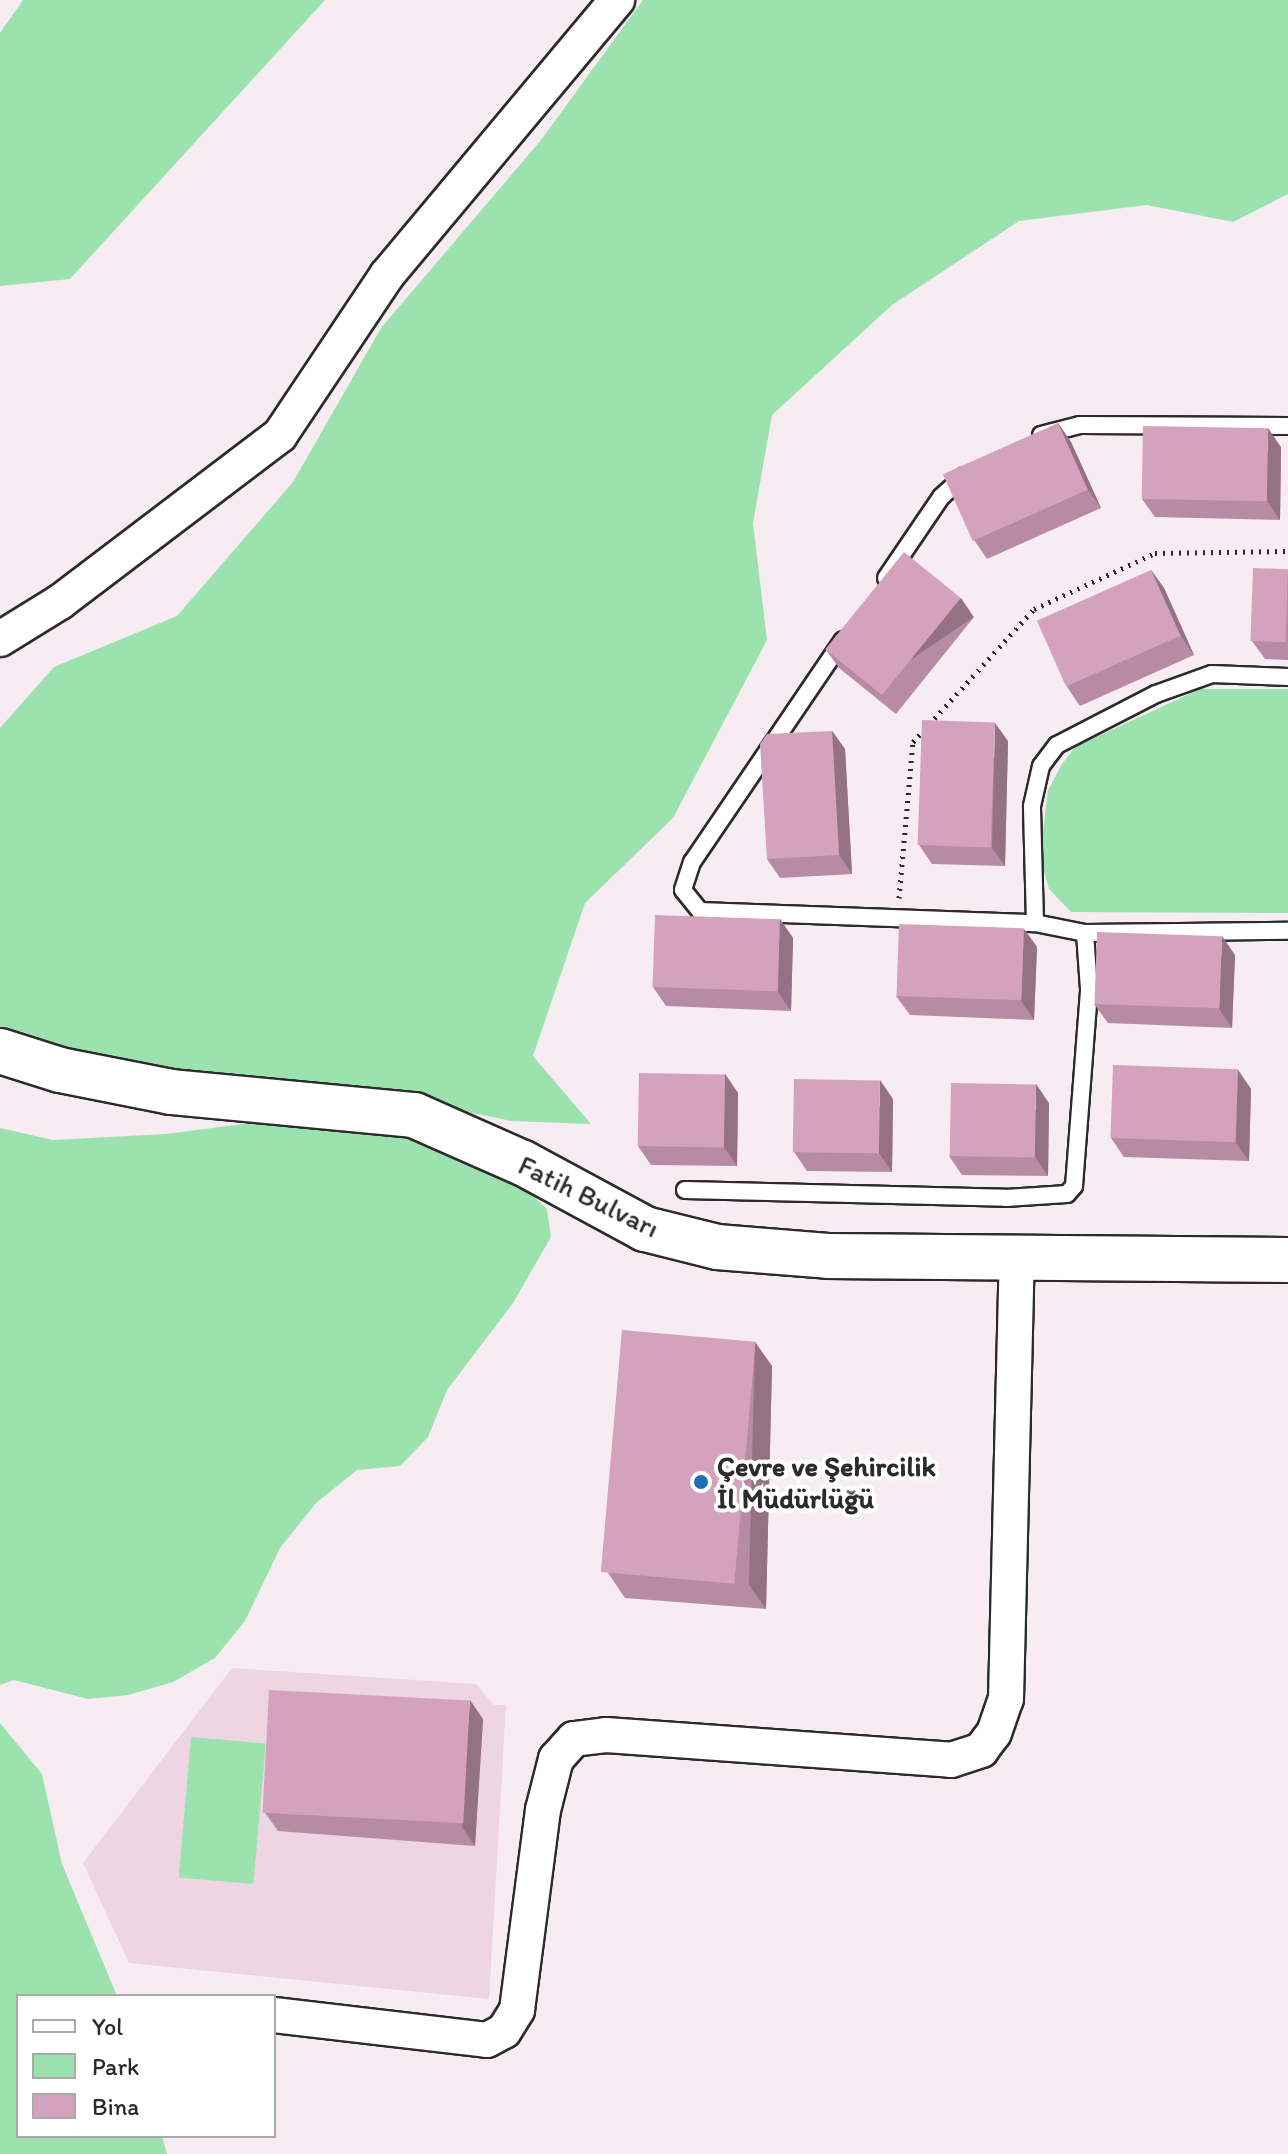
<!DOCTYPE html>
<meta charset="utf-8">
<style>
body{margin:0}
#map{position:relative;width:1288px;height:2154px;overflow:hidden;background:#f7ecf2;font-family:Itim,sans-serif}
div>[style]{position:absolute}
.built>*{inset:0;background:#edd6e2}
.green>*{inset:0;background:#9ce2af;transform-origin:0 0}
.path>*{height:5px;margin-top:-2.5px;transform-origin:0;background:repeating-linear-gradient(90deg,#2b2b2b 0 2px,transparent 0 8px)}
.roads{filter:drop-shadow(2px 0 #2b2b2b) drop-shadow(-2px 0 #2b2b2b) drop-shadow(0 2px #2b2b2b) drop-shadow(0 -2px #2b2b2b)}
.lane>*{height:16px;margin:-8px;padding:0 8px;transform-origin:8px;border-radius:8px;background:#fff}
.street>*{height:34px;margin:-17px;padding:0 17px;transform-origin:17px;border-radius:17px;background:#fff}
.secondary>*{height:44px;margin:-22px;padding:0 22px;transform-origin:22px;border-radius:22px;background:#fff}
.wall>*{inset:0;background:#b78ba3}
.shaded-wall>*{inset:0;background:#957184;transform-origin:0 0}
.building>*{inset:0;background:#d5a2bd;transform-origin:0 0}
.dots>*{width:22px;height:22px;translate:-50% -50%;box-sizing:border-box;border:4px solid #fff;border-radius:50%}
span{translate:-50% -50%;white-space:nowrap;text-align:center;line-height:1.15;-webkit-text-stroke:8px #fff;paint-order:stroke}
.street-label{font-size:28px;color:#2b2b2b}
.poi-label{font-size:28px;color:#2b2b2b;font-weight:700}
.left{translate:0 -50%;text-align:left}
.legend{position:absolute;left:16px;top:1994px;width:260px;height:144px;box-sizing:border-box;background:#fff;border:2px solid #aaa;margin:0;padding:10px 14px;list-style:none;font-size:24px;color:#2b2b2b}
.legend li{display:flex;align-items:center;gap:16px;height:40px}
.legend b{width:40px;border:2px solid #aaa}
</style>
<div id="map">
<div class="built">
<div style="clip-path:polygon(232px 1668px,476px 1684px,494px 1705px,506px 1705px,489px 1999px,129px 1963px,83px 1863px)"></div>
</div>
<div class="green">
<div style="clip-path:polygon(23px 0,325px 0,70px 279px,0 286px,0 33px)"></div>
<div style="clip-path:polygon(643px 0,1288px 0,1288px 194px,1233px 222px,1147px 205px,1019px 221px,892px 305px,772px 415px,753px 523px,767px 640px,673px 818px,585px 903px,533px 1056px,591px 1124px,511px 1121px,395px 1097px,0 1061px,0 728px,54px 667px,177px 616px,293px 482px,381px 328px,541px 140px)"></div>
<div style="clip-path:polygon(1200px 689px,1288px 689px,1288px 913px,1071px 912px,1049px 889px,1040px 858px,1048px 790px,1062px 764px,1075px 747px)"></div>
<div style="clip-path:polygon(273px 1120px,349px 1125px,428px 1144px,522px 1186px,547px 1209px,551px 1237px,513px 1303px,447px 1390px,428px 1437px,400px 1466px,357px 1470px,316px 1503px,280px 1548px,245px 1621px,215px 1658px,173px 1682px,128px 1695px,88px 1699px,14px 1680px,0 1685px,0 1128px,53px 1140px,166px 1134px)"></div>
<div style="clip-path:polygon(0 1723px,42px 1774px,62px 1864px,117px 1996px,18px 1996px,18px 2136px,162px 2136px,167px 2154px,0 2154px)"></div>
<div style="left:191px;top:1737px;width:75px;height:141px;rotate:5deg"></div>
</div>
<div class="path">
<div style="left:899px;top:898px;width:157px;rotate:-84.9deg"></div>
<div style="left:913px;top:742px;width:180px;rotate:-47.7deg"></div>
<div style="left:1034px;top:609px;width:133px;rotate:-24.8deg"></div>
<div style="left:1155px;top:553px;width:133px;rotate:-0.9deg"></div>
</div>
<div class="roads">
<div class="lane">
<div style="left:1041px;top:435px;width:40px;rotate:-14.4deg"></div>
<div style="left:1080px;top:425px;width:208px;rotate:0.3deg"></div>
<div style="left:886px;top:578px;width:98px;rotate:-55.8deg"></div>
<div style="left:941px;top:497px;width:31px;rotate:-42deg"></div>
<div style="left:843px;top:640px;width:268px;rotate:124.2deg"></div>
<div style="left:692px;top:862px;width:29px;rotate:108deg"></div>
<div style="left:683px;top:890px;width:27px;rotate:51deg"></div>
<div style="left:700px;top:911px;width:335px;rotate:2.1deg"></div>
<div style="left:1035px;top:923px;width:51px;rotate:11.3deg"></div>
<div style="left:1085px;top:933px;width:203px;rotate:-0.6deg"></div>
<div style="left:1035px;top:923px;width:117px;rotate:-91.5deg"></div>
<div style="left:1032px;top:806px;width:41px;rotate:-77.3deg"></div>
<div style="left:1041px;top:766px;width:26px;rotate:-53deg"></div>
<div style="left:1057px;top:745px;width:111px;rotate:-27.3deg"></div>
<div style="left:1156px;top:694px;width:59px;rotate:-19.7deg"></div>
<div style="left:1212px;top:674px;width:76px;rotate:2.3deg"></div>
<div style="left:685px;top:1190px;width:321px;rotate:1.4deg"></div>
<div style="left:1006px;top:1198px;width:61px;rotate:-3.8deg"></div>
<div style="left:1067px;top:1194px;width:11px;rotate:-49deg"></div>
<div style="left:1074px;top:1186px;width:198px;rotate:-85.6deg"></div>
<div style="left:1089px;top:989px;width:56px;rotate:-94.1deg"></div>
</div>
<div class="street">
<div style="left:0;top:639px;width:70px;rotate:-31.7deg"></div>
<div style="left:60px;top:602px;width:276px;rotate:-37.2deg"></div>
<div style="left:280px;top:435px;width:192px;rotate:-56.2deg"></div>
<div style="left:387px;top:275px;width:359px;rotate:-50.1deg"></div>
<div style="left:274px;top:2015px;width:214px;rotate:6.7deg"></div>
<div style="left:487px;top:2040px;width:19px;rotate:-28deg"></div>
<div style="left:504px;top:2031px;width:25px;rotate:-58deg"></div>
<div style="left:517px;top:2010px;width:202px;rotate:-82.6deg"></div>
<div style="left:543px;top:1810px;width:53px;rotate:-75.7deg"></div>
<div style="left:556px;top:1759px;width:27px;rotate:-48deg"></div>
<div style="left:574px;top:1739px;width:32px;rotate:-7deg"></div>
<div style="left:606px;top:1735px;width:346px;rotate:4.1deg"></div>
<div style="left:951px;top:1760px;width:32px;rotate:-18deg"></div>
<div style="left:981px;top:1750px;width:21px;rotate:-53deg"></div>
<div style="left:994px;top:1733px;width:36px;rotate:-71deg"></div>
<div style="left:1006px;top:1699px;width:442px;rotate:-88.6deg"></div>
</div>
<div class="secondary">
<div style="left:0;top:1051px;width:63px;rotate:17.6deg"></div>
<div style="left:60px;top:1070px;width:113px;rotate:11.2deg"></div>
<div style="left:171px;top:1092px;width:244px;rotate:5.4deg"></div>
<div style="left:414px;top:1115px;width:119px;rotate:23.8deg"></div>
<div style="left:523px;top:1163px;width:139px;rotate:28.4deg"></div>
<div style="left:645px;top:1229px;width:74px;rotate:14deg"></div>
<div style="left:717px;top:1247px;width:111px;rotate:4.6deg"></div>
<div style="left:828px;top:1256px;width:460px;rotate:0.5deg"></div>
</div>
</div>
<div class="wall">
<div style="clip-path:polygon(1058px 423px,1071px 442px,1101px 508px,987px 559px,974px 540px)"></div>
<div style="clip-path:polygon(1281px 447px,1280px 520px,1155px 517px,1142px 499px)"></div>
<div style="clip-path:polygon(1288px 569px,1288px 660px,1265px 659px,1252px 641px)"></div>
<div style="clip-path:polygon(1151px 570px,1164px 588px,1194px 655px,1080px 706px,1067px 687px)"></div>
<div style="clip-path:polygon(974px 617px,896px 714px,839px 668px,826px 650px)"></div>
<div style="clip-path:polygon(832px 731px,845px 749px,852px 874px,780px 878px,767px 859px)"></div>
<div style="clip-path:polygon(1008px 741px,1005px 866px,932px 864px,919px 845px)"></div>
<div style="clip-path:polygon(780px 919px,793px 938px,791px 1011px,666px 1006px,653px 987px)"></div>
<div style="clip-path:polygon(1024px 929px,1037px 947px,1034px 1020px,910px 1015px,896px 996px)"></div>
<div style="clip-path:polygon(1235px 955px,1232px 1028px,1108px 1023px,1094px 1004px)"></div>
<div style="clip-path:polygon(1238px 1070px,1251px 1089px,1249px 1161px,1124px 1157px,1111px 1138px)"></div>
<div style="clip-path:polygon(725px 1074px,738px 1093px,737px 1166px,651px 1165px,638px 1146px)"></div>
<div style="clip-path:polygon(893px 1099px,892px 1172px,807px 1171px,794px 1152px)"></div>
<div style="clip-path:polygon(1049px 1103px,1048px 1176px,962px 1175px,949px 1156px)"></div>
<div style="clip-path:polygon(755px 1342px,772px 1366px,766px 1609px,625px 1598px,608px 1573px)"></div>
<div style="clip-path:polygon(483px 1719px,475px 1846px,278px 1831px,265px 1813px)"></div>
</div>
<div class="shaded-wall">
<div style="clip-path:polygon(1058px 423px,1071px 442px,1101px 508px,1088px 490px)"></div>
<div style="clip-path:polygon(1268px 428px,1281px 447px,1280px 520px,1267px 501px)"></div>
<div style="clip-path:polygon(1151px 570px,1164px 588px,1194px 655px,1181px 636px)"></div>
<div style="left:961px;top:598px;width:23px;height:124px;rotate:56deg"></div>
<div style="clip-path:polygon(995px 723px,1008px 741px,1005px 866px,992px 848px)"></div>
<div style="clip-path:polygon(832px 731px,845px 749px,852px 874px,839px 855px)"></div>
<div style="clip-path:polygon(780px 919px,793px 938px,791px 1011px,778px 992px)"></div>
<div style="clip-path:polygon(1024px 929px,1037px 947px,1034px 1020px,1021px 1001px)"></div>
<div style="clip-path:polygon(1222px 936px,1235px 955px,1232px 1028px,1219px 1009px)"></div>
<div style="clip-path:polygon(1238px 1070px,1251px 1089px,1249px 1161px,1236px 1143px)"></div>
<div style="clip-path:polygon(725px 1074px,738px 1093px,737px 1166px,724px 1147px)"></div>
<div style="clip-path:polygon(880px 1080px,893px 1099px,892px 1172px,879px 1153px)"></div>
<div style="clip-path:polygon(1036px 1084px,1049px 1103px,1048px 1176px,1035px 1157px)"></div>
<div style="clip-path:polygon(755px 1342px,772px 1366px,766px 1609px,749px 1585px)"></div>
<div style="clip-path:polygon(470px 1700px,483px 1719px,475px 1846px,462px 1827px)"></div>
</div>
<div class="building">
<div style="left:1058px;top:423px;width:73px;height:126px;rotate:66deg"></div>
<div style="left:1143px;top:426px;width:125px;height:73px;rotate:1deg"></div>
<div style="left:904px;top:552px;width:73px;height:125px;rotate:39deg"></div>
<div style="left:1253px;top:568px;width:35px;height:73px;rotate:2deg"></div>
<div style="left:1151px;top:570px;width:72px;height:125px;rotate:66deg"></div>
<div style="left:922px;top:720px;width:73px;height:125px;rotate:2deg"></div>
<div style="clip-path:polygon(832px 731px,839px 855px,767px 859px,760px 744px,767px 734px)"></div>
<div style="left:655px;top:915px;width:125px;height:72px;rotate:2deg"></div>
<div style="left:899px;top:924px;width:125px;height:72px;rotate:2deg"></div>
<div style="left:1097px;top:932px;width:125px;height:72px;rotate:2deg"></div>
<div style="left:1113px;top:1065px;width:125px;height:73px;rotate:2deg"></div>
<div style="left:639px;top:1073px;width:86px;height:73px;rotate:1deg"></div>
<div style="left:794px;top:1079px;width:86px;height:73px;rotate:1deg"></div>
<div style="left:951px;top:1083px;width:85px;height:73px;rotate:1deg"></div>
<div style="left:622px;top:1330px;width:134px;height:243px;rotate:5deg"></div>
<div style="left:269px;top:1690px;width:201px;height:123px;rotate:3deg"></div>
</div>
<div class="dots">
<div style="left:701px;top:1482px;background:#1f6fb2"></div>
</div>
<div class="street-label">
<span style="left:589px;top:1196px;rotate:26deg">Fatih Bulvarı</span>
</div>
<div class="poi-label">
<span class="left" style="left:717px;top:1482px">Çevre ve Şehircilik<br>İl Müdürlüğü</span>
</div>
<ul class="legend">
<li><b style="height:10px;background:#fff"></b>Yol</li>
<li><b style="height:22px;background:#9ce2af"></b>Park</li>
<li><b style="height:22px;background:#d5a2bd"></b>Bina</li>
</ul>
</div>
